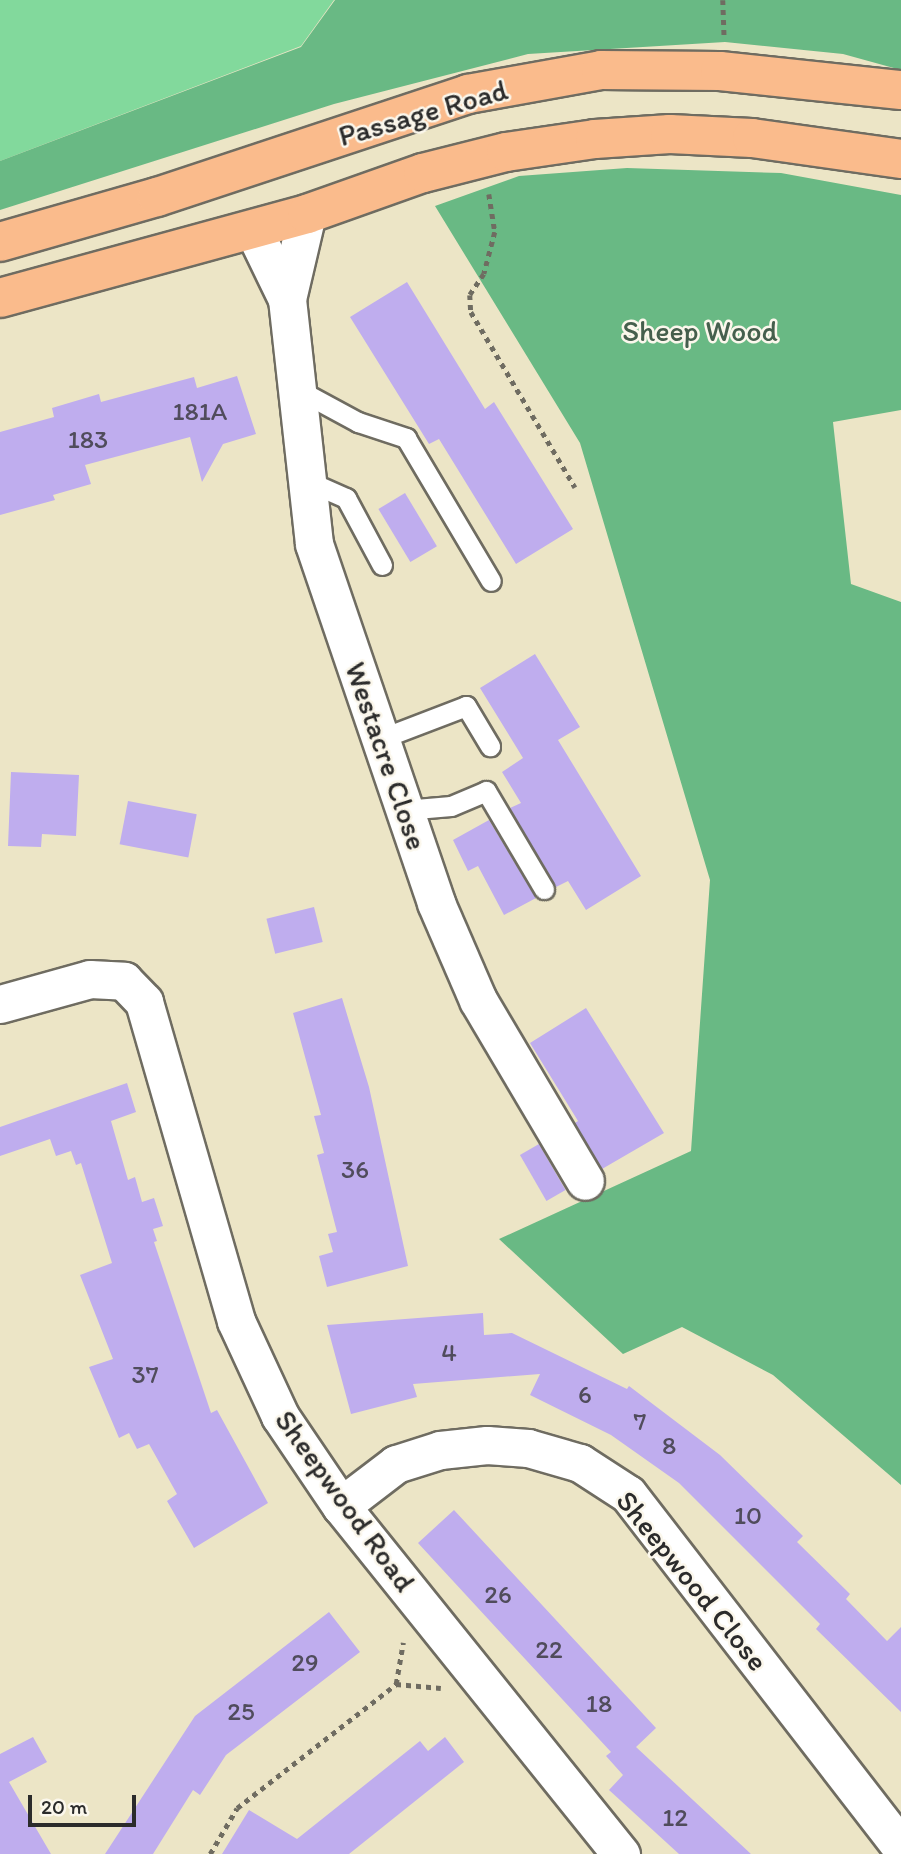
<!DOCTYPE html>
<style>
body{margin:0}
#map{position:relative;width:901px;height:1854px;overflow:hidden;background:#ece5c6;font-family:Itim,sans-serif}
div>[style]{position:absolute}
.green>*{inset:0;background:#82d99c}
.forest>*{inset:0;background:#69b984}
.building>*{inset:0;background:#bfadee;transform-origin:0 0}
.path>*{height:4.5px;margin-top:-2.25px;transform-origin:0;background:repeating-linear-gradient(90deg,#6f6c61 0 5px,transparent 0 10px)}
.roads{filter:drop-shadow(2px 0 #6f6c61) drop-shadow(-2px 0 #6f6c61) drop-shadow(0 2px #6f6c61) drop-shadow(0 -2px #6f6c61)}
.service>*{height:19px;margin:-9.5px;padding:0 9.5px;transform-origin:9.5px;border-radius:9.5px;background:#fff}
.minor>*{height:37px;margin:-18.5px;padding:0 18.5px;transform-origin:18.5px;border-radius:18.5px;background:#fff}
.primary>*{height:38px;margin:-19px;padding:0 19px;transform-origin:19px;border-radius:19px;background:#fabb8c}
span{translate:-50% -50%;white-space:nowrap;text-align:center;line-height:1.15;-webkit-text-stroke:5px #fbf7ec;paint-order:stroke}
.number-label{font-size:26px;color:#504c5c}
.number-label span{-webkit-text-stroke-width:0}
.street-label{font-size:30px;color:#2b2b2b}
.park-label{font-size:30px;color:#455f4d}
.scale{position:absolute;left:28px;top:1795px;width:108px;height:32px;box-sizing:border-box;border:4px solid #2b2b2b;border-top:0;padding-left:9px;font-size:21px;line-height:24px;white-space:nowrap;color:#2b2b2b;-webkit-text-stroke:5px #fbf7ec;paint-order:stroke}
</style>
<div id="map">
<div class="green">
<div style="clip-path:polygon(0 0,334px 0,301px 46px,0 161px)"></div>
</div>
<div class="forest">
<div style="clip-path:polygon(335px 0,901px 0,901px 70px,843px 54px,725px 42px,528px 54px,334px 104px,0 210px,0 161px,301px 47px)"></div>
<div style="clip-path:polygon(627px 168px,781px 173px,901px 195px,901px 410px,833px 422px,851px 584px,901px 602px,901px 1485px,773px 1375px,682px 1327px,623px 1354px,499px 1239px,691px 1151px,710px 880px,580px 443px,435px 206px,519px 176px)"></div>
</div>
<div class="building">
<div style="clip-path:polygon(407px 282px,485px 409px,494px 402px,573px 529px,516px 564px,439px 439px,429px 444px,350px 317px)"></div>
<div style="clip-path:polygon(237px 376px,256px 434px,223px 444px,202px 482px,190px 437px,85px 465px,91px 484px,53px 495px,55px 500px,0 515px,0 432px,54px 417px,52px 408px,99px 394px,101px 402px,194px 377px,197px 388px)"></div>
<div style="left:405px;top:493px;width:62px;height:31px;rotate:59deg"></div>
<div style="clip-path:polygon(535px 654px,580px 727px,558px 740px,641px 876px,586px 910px,568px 881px,556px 887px,510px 808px,521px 803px,502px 772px,523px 758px,480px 688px)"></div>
<div style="clip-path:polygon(11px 772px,79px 775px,76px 836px,42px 834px,41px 847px,8px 846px)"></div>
<div style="left:128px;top:801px;width:70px;height:44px;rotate:11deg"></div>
<div style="clip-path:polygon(489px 820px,536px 898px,504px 915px,478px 866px,468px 871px,453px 840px)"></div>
<div style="left:314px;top:907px;width:36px;height:49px;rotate:76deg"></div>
<div style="clip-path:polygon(342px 998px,369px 1087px,408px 1266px,327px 1287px,319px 1256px,333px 1252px,328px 1234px,337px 1232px,317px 1155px,324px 1153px,314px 1116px,321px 1115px,293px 1013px)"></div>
<div style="clip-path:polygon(586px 1008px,664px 1133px,602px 1169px,575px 1123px,578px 1121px,530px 1043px)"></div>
<div style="clip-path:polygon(127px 1083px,136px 1112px,111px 1121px,128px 1180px,135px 1177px,142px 1202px,154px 1198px,163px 1226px,153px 1229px,157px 1241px,154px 1242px,211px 1413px,217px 1410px,268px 1503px,194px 1548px,167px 1501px,177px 1494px,149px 1444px,137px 1449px,129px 1433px,119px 1438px,89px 1367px,113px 1359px,80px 1275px,112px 1263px,81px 1163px,76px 1165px,71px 1151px,56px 1156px,50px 1139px,0 1156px,0 1127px)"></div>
<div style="left:539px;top:1144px;width:53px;height:22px;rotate:60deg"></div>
<div style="clip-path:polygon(483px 1313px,484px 1335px,512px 1333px,627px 1389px,629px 1386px,720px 1455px,803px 1536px,797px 1542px,850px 1594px,846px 1599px,887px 1641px,901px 1627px,901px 1712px,816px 1629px,820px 1624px,679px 1483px,611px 1435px,530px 1395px,540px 1374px,413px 1384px,417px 1397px,351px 1414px,327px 1325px)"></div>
<div style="clip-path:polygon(454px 1510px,656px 1728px,636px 1747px,751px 1854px,679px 1854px,609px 1790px,623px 1775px,606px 1756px,611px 1752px,418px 1543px)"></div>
<div style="clip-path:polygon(329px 1612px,360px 1652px,226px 1755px,200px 1795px,193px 1790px,153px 1854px,105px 1854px,195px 1716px)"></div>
<div style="clip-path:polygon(33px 1737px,47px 1762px,9px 1782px,51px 1854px,0 1854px,0 1754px)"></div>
<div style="clip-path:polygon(445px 1737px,464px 1762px,349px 1854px,222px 1854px,249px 1810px,297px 1839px,420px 1741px,428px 1751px)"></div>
</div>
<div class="path">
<div style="left:723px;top:0;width:36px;rotate:88deg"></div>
<div style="left:489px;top:194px;width:38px;rotate:81deg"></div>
<div style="left:495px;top:232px;width:43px;rotate:104.7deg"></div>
<div style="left:484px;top:274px;width:25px;rotate:124deg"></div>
<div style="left:470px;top:295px;width:17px;rotate:87deg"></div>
<div style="left:471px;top:312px;width:204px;rotate:59.3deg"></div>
<div style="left:396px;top:1684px;width:45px;rotate:5.1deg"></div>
<div style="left:210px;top:1854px;width:53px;rotate:-59.6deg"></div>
<div style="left:237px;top:1808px;width:202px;rotate:-37.9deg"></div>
<div style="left:396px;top:1684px;width:42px;rotate:-80.3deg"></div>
</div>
<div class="roads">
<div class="service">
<div style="left:295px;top:388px;width:72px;rotate:28.4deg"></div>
<div style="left:358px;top:422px;width:51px;rotate:18.4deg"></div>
<div style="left:406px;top:438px;width:166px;rotate:59.3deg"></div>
<div style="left:305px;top:480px;width:45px;rotate:23.7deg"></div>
<div style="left:346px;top:498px;width:76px;rotate:61.8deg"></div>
<div style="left:380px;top:739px;width:92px;rotate:-21deg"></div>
<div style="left:466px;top:706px;width:47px;rotate:59deg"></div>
<div style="left:404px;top:810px;width:47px;rotate:-4.9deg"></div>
<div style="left:451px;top:806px;width:38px;rotate:-23deg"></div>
<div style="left:486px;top:791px;width:114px;rotate:59.4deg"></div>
</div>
<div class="minor">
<div style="left:253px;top:229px;width:78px;rotate:64.1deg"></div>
<div style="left:287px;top:299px;width:246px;rotate:83.7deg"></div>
<div style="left:314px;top:544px;width:379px;rotate:71.2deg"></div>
<div style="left:436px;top:903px;width:106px;rotate:66.6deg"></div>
<div style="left:478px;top:1000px;width:210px;rotate:59.4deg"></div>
<div style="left:287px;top:299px;width:87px;rotate:-76.8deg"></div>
<div style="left:0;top:1004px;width:93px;rotate:-15.5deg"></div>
<div style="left:90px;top:979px;width:34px;rotate:3deg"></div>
<div style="left:124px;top:981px;width:29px;rotate:46deg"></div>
<div style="left:144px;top:1002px;width:332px;rotate:73.9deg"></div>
<div style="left:236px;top:1321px;width:105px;rotate:65.1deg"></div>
<div style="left:280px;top:1416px;width:109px;rotate:55.9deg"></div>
<div style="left:341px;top:1506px;width:447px;rotate:51.2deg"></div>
<div style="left:341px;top:1506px;width:69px;rotate:-37.4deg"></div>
<div style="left:396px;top:1464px;width:46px;rotate:-17.7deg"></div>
<div style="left:440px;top:1450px;width:47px;rotate:-6.1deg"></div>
<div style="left:487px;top:1445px;width:41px;rotate:4.2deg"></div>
<div style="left:528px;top:1448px;width:54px;rotate:16.1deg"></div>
<div style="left:580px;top:1463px;width:57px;rotate:32.9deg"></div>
<div style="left:628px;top:1494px;width:446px;rotate:52.3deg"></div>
</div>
<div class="primary">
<div style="left:0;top:242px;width:163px;rotate:-16deg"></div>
<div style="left:157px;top:197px;width:328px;rotate:-18.3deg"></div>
<div style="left:468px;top:94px;width:135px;rotate:-10.2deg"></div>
<div style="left:601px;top:70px;width:119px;rotate:0.5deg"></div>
<div style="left:720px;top:71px;width:182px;rotate:6deg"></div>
<div style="left:0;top:298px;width:318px;rotate:-15.3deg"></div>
<div style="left:307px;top:214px;width:123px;rotate:-19.5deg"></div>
<div style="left:423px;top:173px;width:86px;rotate:-14.2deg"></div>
<div style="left:506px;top:152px;width:90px;rotate:-8.3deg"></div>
<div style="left:595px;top:139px;width:75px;rotate:-3.8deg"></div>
<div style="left:670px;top:134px;width:82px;rotate:2.8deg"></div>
<div style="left:752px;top:138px;width:150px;rotate:8deg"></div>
</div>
</div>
<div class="number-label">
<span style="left:200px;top:412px">181A</span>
<span style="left:88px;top:440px">183</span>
<span style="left:355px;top:1170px">36</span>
<span style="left:449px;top:1353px">4</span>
<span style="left:145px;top:1375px">37</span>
<span style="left:585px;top:1395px">6</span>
<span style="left:640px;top:1422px">7</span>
<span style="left:669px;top:1446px">8</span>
<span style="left:748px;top:1516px">10</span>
<span style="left:498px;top:1595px">26</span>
<span style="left:549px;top:1650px">22</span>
<span style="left:305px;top:1663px">29</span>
<span style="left:599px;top:1704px">18</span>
<span style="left:241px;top:1712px">25</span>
<span style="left:675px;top:1818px">12</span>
</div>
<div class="street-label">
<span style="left:423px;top:113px;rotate:-16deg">Passage Road</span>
<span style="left:386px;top:756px;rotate:71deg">Westacre Close</span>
<span style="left:345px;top:1501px;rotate:54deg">Sheepwood Road</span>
<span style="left:692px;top:1581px;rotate:51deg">Sheepwood Close</span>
</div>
<div class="park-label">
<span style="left:700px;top:331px">Sheep Wood</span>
</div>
<div class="scale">20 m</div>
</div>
